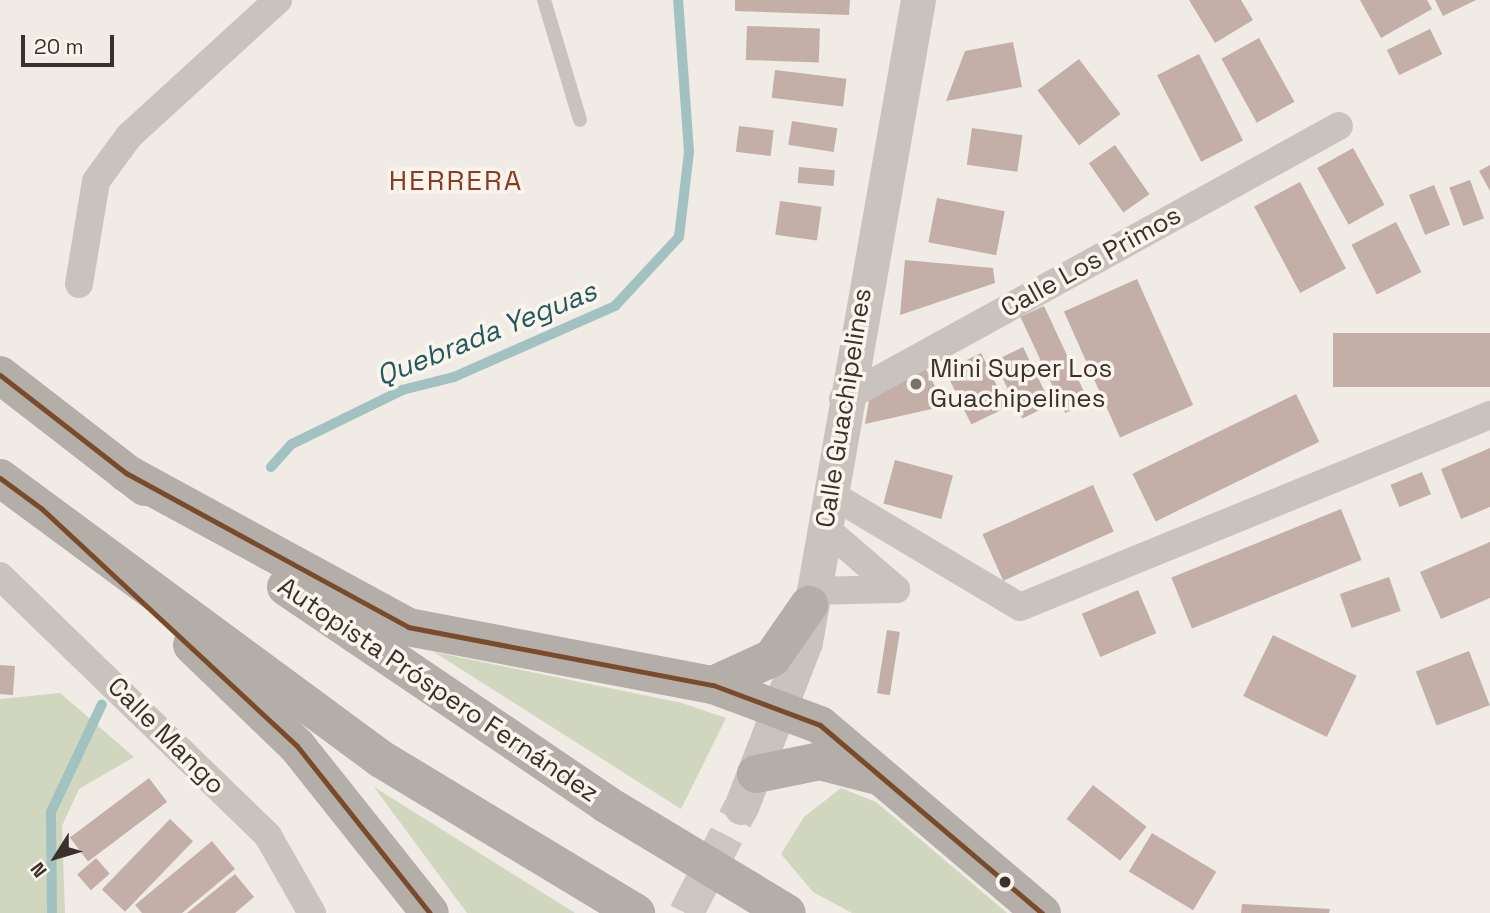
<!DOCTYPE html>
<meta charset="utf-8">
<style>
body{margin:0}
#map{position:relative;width:1490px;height:913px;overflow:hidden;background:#f0ebe5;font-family:"Space Grotesk",sans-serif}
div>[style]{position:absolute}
.green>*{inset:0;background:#d1d6bf}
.stream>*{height:10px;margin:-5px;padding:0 5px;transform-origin:5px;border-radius:5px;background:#a1c2c1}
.building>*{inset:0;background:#c3afa7;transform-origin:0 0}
.tertiary-tunnel>*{height:35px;margin-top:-17.5px;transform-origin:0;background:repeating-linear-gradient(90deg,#ccc6c0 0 35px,transparent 0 53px)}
.service>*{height:14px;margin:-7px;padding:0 7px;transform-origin:7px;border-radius:7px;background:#c9c3be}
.minor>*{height:28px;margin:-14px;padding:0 14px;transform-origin:14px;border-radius:14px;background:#c9c3be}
.tertiary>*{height:35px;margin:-17.5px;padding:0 17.5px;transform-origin:17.5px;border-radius:17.5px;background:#c9c3be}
.trunk>*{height:38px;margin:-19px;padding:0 19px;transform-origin:19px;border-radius:19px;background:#b4aea8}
.bus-1>*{height:5px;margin:-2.5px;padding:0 2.5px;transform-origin:2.5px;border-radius:2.5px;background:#7a4b2a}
.dots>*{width:19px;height:19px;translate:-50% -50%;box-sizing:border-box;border:4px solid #fbf5ee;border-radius:50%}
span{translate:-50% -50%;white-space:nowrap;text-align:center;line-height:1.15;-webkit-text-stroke:7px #fbf5ee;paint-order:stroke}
.street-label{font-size:26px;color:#3b302b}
.poi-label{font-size:26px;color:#3b302b}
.left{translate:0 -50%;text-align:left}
.neighbourhood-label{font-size:28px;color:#8c3b22;letter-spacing:2px}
.water-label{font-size:28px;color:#1f5a5e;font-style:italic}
.north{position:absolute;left:21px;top:822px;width:70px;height:70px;-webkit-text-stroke:5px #fbf5ee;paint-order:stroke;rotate:233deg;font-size:19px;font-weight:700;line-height:28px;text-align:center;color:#3b302b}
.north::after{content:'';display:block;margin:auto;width:24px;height:32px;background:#3b302b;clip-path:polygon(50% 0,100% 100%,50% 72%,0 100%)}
.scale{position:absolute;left:21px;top:35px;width:93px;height:32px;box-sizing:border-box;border:4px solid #3b302b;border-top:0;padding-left:9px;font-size:21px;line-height:24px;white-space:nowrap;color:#3b302b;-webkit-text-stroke:5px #fbf5ee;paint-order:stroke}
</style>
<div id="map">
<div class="green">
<div style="clip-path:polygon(434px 652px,682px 703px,726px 718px,681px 809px)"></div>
<div style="clip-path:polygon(60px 693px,134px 757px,79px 789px,62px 826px,65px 913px,0 913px,0 699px)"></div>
<div style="clip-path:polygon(374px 787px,575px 913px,467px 913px)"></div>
<div style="clip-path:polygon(841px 788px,876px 802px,1007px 913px,852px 913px,813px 892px,781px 854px,804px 817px)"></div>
</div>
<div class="stream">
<div style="left:271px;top:467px;width:31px;rotate:-48deg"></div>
<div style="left:292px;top:444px;width:123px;rotate:-26.1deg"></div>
<div style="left:402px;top:390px;width:54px;rotate:-14deg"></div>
<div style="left:454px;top:377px;width:176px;rotate:-23.8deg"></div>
<div style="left:615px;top:306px;width:94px;rotate:-47.2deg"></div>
<div style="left:679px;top:237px;width:86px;rotate:-83.3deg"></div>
<div style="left:689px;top:152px;width:152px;rotate:-94.1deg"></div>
<div style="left:52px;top:913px;width:101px;rotate:-90.6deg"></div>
<div style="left:51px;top:812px;width:119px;rotate:-64.7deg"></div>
</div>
<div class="building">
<div style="clip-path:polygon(735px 0,850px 0,849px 15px,735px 11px)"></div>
<div style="clip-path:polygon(1189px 0,1241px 0,1253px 20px,1215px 43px)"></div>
<div style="clip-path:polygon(1360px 0,1427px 0,1432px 9px,1381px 38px)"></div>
<div style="clip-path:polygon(1435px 0,1476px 0,1443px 16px)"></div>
<div style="left:747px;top:26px;width:73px;height:34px;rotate:2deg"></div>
<div style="left:1430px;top:29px;width:28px;height:48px;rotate:64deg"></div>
<div style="left:1259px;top:38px;width:73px;height:43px;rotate:61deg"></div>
<div style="clip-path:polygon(1013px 42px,1022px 87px,946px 101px,965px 51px)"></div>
<div style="left:1199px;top:54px;width:97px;height:47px;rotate:63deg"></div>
<div style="left:1079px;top:59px;width:69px;height:52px;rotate:53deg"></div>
<div style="left:775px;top:70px;width:72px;height:28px;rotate:7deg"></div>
<div style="left:792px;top:121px;width:46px;height:24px;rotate:9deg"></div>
<div style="left:739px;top:126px;width:35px;height:26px;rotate:7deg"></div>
<div style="left:972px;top:128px;width:51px;height:37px;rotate:8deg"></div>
<div style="left:1115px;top:145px;width:60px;height:32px;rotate:55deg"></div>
<div style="left:1353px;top:148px;width:65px;height:41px;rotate:61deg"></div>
<div style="clip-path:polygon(1490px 165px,1490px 191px,1479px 171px)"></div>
<div style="left:799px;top:167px;width:36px;height:16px;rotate:5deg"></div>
<div style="left:1470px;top:180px;width:41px;height:22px;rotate:70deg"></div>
<div style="left:1300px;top:182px;width:98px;height:52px;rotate:62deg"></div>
<div style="left:1434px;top:185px;width:43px;height:27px;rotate:68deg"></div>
<div style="left:937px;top:198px;width:69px;height:45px;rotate:11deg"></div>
<div style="left:780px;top:201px;width:42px;height:34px;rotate:8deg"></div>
<div style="left:1396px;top:222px;width:56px;height:50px;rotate:63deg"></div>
<div style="clip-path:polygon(905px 260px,993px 268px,995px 283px,900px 315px)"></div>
<div style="left:1137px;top:279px;width:138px;height:80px;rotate:66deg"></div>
<div style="left:1044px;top:306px;width:106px;height:26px;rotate:65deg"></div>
<div style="left:1490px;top:333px;width:54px;height:157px;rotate:90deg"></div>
<div style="left:1023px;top:347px;width:64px;height:32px;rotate:64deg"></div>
<div style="left:981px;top:353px;width:60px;height:40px;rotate:64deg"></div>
<div style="clip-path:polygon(926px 369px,945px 406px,865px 424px,869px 400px)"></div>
<div style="left:1296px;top:394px;width:53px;height:182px;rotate:64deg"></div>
<div style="clip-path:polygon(1490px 448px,1490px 507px,1461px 519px,1441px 469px)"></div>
<div style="left:895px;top:460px;width:60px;height:45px;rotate:15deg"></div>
<div style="left:1422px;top:472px;width:24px;height:34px;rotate:68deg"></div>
<div style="left:1093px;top:485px;width:51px;height:121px;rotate:66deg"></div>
<div style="left:1341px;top:509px;width:55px;height:183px;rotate:68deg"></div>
<div style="clip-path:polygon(1490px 542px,1490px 598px,1441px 619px,1420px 572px)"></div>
<div style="left:1389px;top:577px;width:36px;height:52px;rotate:71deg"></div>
<div style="left:1138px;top:590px;width:47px;height:61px;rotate:67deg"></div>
<div style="left:887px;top:630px;width:13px;height:64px;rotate:9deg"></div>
<div style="left:1273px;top:635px;width:93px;height:68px;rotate:26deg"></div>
<div style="left:1469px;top:651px;width:58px;height:57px;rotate:69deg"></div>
<div style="left:0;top:665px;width:15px;height:29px;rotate:4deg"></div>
<div style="left:149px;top:778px;width:30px;height:99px;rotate:53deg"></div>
<div style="left:1093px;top:785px;width:68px;height:43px;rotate:38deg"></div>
<div style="left:170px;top:819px;width:32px;height:98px;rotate:44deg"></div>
<div style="left:1152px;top:833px;width:75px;height:45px;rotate:31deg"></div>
<div style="clip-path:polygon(212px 841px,235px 869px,182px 913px,142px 913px,135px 905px)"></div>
<div style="left:96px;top:858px;width:21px;height:25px;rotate:49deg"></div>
<div style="clip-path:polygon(235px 874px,254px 897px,235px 913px,187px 913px)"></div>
<div style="clip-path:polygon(1242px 904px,1330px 909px,1329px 913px,1241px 913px)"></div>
</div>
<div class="tertiary-tunnel">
<div style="left:686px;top:913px;width:119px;rotate:-62.6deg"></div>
</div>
<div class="service">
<div style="left:544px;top:0;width:125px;rotate:73.3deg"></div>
</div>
<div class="minor">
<div style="left:79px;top:284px;width:104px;rotate:-80.6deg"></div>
<div style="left:96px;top:181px;width:56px;rotate:-53.7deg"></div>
<div style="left:129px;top:136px;width:202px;rotate:-42.4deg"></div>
<div style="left:843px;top:399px;width:566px;rotate:-28.83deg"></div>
<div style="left:829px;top:493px;width:222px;rotate:30.8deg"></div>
<div style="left:1020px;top:607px;width:508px;rotate:-22.22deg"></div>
<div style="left:825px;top:528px;width:94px;rotate:40.7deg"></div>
<div style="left:0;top:576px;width:373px;rotate:44.1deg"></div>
<div style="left:268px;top:836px;width:89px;rotate:60.3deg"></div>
<div style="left:811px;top:591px;width:85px;rotate:-1.3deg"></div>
</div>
<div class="tertiary">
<div style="left:741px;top:807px;width:177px;rotate:-68.8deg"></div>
<div style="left:805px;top:642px;width:652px;rotate:-80.02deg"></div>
</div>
<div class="trunk">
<div style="left:0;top:375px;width:183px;rotate:37.7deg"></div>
<div style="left:126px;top:473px;width:321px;rotate:28.6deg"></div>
<div style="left:408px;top:627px;width:310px;rotate:10.8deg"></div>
<div style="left:713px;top:685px;width:114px;rotate:20.5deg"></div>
<div style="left:820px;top:725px;width:291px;rotate:40.3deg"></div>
<div style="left:0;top:478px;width:473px;rotate:36.4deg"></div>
<div style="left:381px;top:759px;width:298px;rotate:31.1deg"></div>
<div style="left:286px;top:587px;width:387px;rotate:34.1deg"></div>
<div style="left:606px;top:804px;width:211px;rotate:31.1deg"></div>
<div style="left:192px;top:645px;width:146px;rotate:43.9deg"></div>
<div style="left:297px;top:746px;width:213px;rotate:51.5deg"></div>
<div style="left:713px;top:685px;width:65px;rotate:-24.6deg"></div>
<div style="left:772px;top:658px;width:65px;rotate:-55.1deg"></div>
<div style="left:756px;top:774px;width:65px;rotate:-11.5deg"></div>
<div style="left:820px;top:761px;width:56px;rotate:14.5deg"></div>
</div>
<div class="bus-1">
<div style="left:0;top:375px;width:160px;rotate:37.9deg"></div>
<div style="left:126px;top:473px;width:321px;rotate:28.6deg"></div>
<div style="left:408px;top:627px;width:310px;rotate:10.8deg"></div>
<div style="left:713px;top:685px;width:114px;rotate:20.5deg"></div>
<div style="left:820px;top:725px;width:291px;rotate:40.3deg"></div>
<div style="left:0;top:478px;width:52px;rotate:36.4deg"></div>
<div style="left:42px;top:509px;width:348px;rotate:42.9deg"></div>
<div style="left:297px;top:746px;width:213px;rotate:51.5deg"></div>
</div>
<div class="dots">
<div style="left:916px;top:384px;background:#7a716c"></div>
<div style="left:1005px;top:882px;background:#3b302b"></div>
</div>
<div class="street-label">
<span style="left:1091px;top:262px;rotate:-29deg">Calle Los Primos</span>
<span style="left:844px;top:408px;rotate:-81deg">Calle Guachipelines</span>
<span style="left:438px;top:690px;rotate:34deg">Autopista Próspero Fernández</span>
<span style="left:166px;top:736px;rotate:45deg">Calle Mango</span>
</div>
<div class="poi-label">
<span class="left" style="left:930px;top:384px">Mini Super Los<br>Guachipelines</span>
</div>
<div class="neighbourhood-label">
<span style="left:456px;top:180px">HERRERA</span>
</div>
<div class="water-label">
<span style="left:486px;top:333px;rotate:-22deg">Quebrada Yeguas</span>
</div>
<div class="north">N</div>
<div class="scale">20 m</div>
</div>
